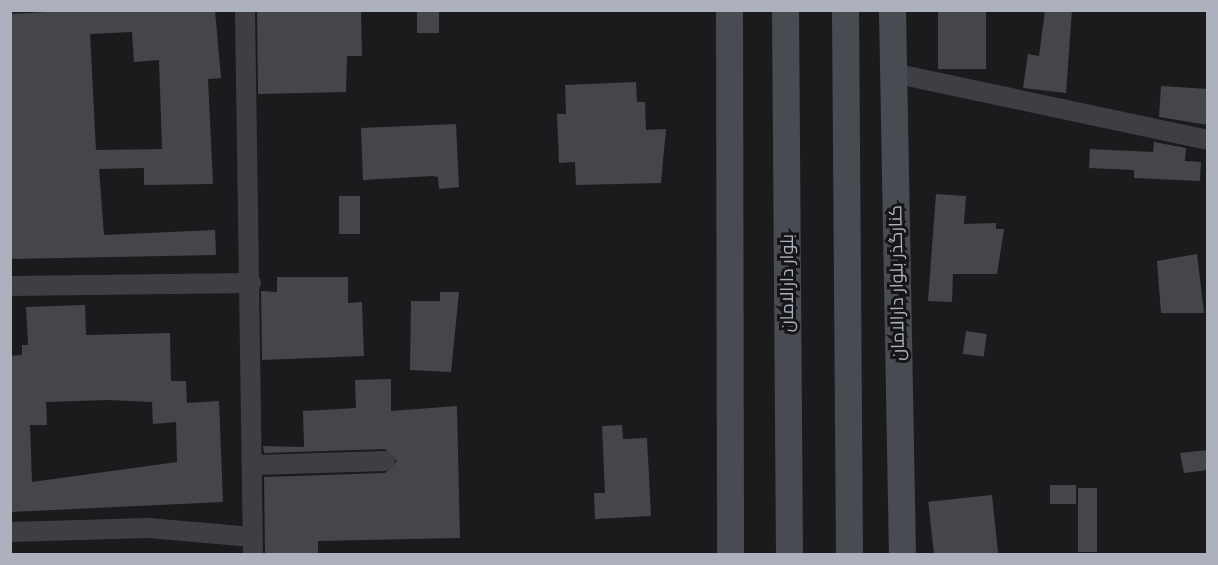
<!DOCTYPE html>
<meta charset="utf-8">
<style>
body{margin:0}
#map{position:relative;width:1218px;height:565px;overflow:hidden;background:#1b1b1d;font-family:"Public Sans",Cairo,sans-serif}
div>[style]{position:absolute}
.building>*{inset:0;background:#45464a;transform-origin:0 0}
.street>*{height:20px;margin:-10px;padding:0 10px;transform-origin:10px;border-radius:10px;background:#3e3e44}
.secondary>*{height:27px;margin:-13.5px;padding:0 13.5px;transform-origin:13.5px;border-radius:13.5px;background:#494b53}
span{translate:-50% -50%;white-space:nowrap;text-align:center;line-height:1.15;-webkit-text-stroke:6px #161618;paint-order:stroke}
.street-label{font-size:18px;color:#adb1bd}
.frame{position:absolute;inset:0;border:12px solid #adb1bd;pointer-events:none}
</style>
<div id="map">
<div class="building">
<div style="clip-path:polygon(evenodd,83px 10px,215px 10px,221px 78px,208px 79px,213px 184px,144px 185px,144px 168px,99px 169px,104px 235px,215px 230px,216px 255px,10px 259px,10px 14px,83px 10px,132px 32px,134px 62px,159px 60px,162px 149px,96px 150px,90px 34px,132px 32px)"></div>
<div style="clip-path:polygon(257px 10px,361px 10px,362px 56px,347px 56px,346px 92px,258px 94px)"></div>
<div style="left:417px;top:10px;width:22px;height:23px"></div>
<div style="left:938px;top:10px;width:48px;height:59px"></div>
<div style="clip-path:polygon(1045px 10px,1072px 10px,1066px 93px,1023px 88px,1028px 54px,1039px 56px)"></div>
<div style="clip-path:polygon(636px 82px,637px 102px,645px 102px,646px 130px,666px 129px,661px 183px,576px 185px,575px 162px,559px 163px,557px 114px,566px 114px,565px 85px)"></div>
<div style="clip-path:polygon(1161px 86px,1208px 89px,1208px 125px,1159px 117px)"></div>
<div style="clip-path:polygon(456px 124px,459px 187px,439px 189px,438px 177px,433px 176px,363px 180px,361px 128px)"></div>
<div style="clip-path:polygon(1154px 142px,1186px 148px,1185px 161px,1201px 162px,1200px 181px,1134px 178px,1134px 170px,1089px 168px,1090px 149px,1153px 152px)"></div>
<div style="clip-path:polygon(936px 194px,966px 196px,964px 224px,996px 223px,996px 229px,1004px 229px,997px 274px,953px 274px,952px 302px,928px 301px)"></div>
<div style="left:339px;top:196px;width:21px;height:38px"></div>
<div style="clip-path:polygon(1197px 254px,1204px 313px,1161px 313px,1157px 261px)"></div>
<div style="clip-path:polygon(277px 277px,348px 277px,348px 303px,362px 302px,364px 356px,262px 360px,261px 291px,277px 292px)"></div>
<div style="clip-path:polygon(440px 292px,459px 292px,451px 372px,410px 370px,411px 301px,440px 301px)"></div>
<div style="clip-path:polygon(evenodd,85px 305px,86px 335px,170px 333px,171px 381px,186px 381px,187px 403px,219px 401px,223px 502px,10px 512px,10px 356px,22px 355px,22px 345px,28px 345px,26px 307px,85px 305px,108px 400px,152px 402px,153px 424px,176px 422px,177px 462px,32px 482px,30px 425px,47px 425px,46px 402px,108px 400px)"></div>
<div style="left:966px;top:331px;width:21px;height:23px;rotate:8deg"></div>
<div style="clip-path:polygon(391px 379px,391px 411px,457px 406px,460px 538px,318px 541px,318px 555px,265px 555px,264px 477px,385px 473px,397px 461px,385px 449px,264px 453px,263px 446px,304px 447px,303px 411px,356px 408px,355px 380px)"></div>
<div style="clip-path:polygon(622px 425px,623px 439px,647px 438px,651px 516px,595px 519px,594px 493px,605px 493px,602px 426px)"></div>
<div style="clip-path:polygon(1208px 450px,1208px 470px,1184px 473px,1180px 453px)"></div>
<div style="left:1076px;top:485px;width:19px;height:26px;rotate:90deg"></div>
<div style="left:1078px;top:488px;width:19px;height:64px"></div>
<div style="left:992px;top:495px;width:60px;height:64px;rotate:84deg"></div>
</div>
<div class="street">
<div style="left:245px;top:10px;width:544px;rotate:89.16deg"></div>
<div style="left:893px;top:73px;width:322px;rotate:12deg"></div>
<div style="left:10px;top:286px;width:241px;rotate:-0.7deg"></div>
<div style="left:252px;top:465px;width:133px;rotate:-1.7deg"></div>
<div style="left:10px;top:532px;width:138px;rotate:-1.7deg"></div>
<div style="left:148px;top:528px;width:105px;rotate:4.9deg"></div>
</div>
<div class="secondary">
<div style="left:729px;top:10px;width:544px;rotate:89.89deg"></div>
<div style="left:785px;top:10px;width:544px;rotate:89.58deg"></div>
<div style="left:845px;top:10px;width:544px;rotate:89.58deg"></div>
<div style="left:892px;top:10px;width:544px;rotate:88.95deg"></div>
</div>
<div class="street-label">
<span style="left:787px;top:283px;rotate:-90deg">بلوار دارالامان</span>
<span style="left:897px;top:283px;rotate:-91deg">کنارگذر بلوار دارالامان</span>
</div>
<div class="frame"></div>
</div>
